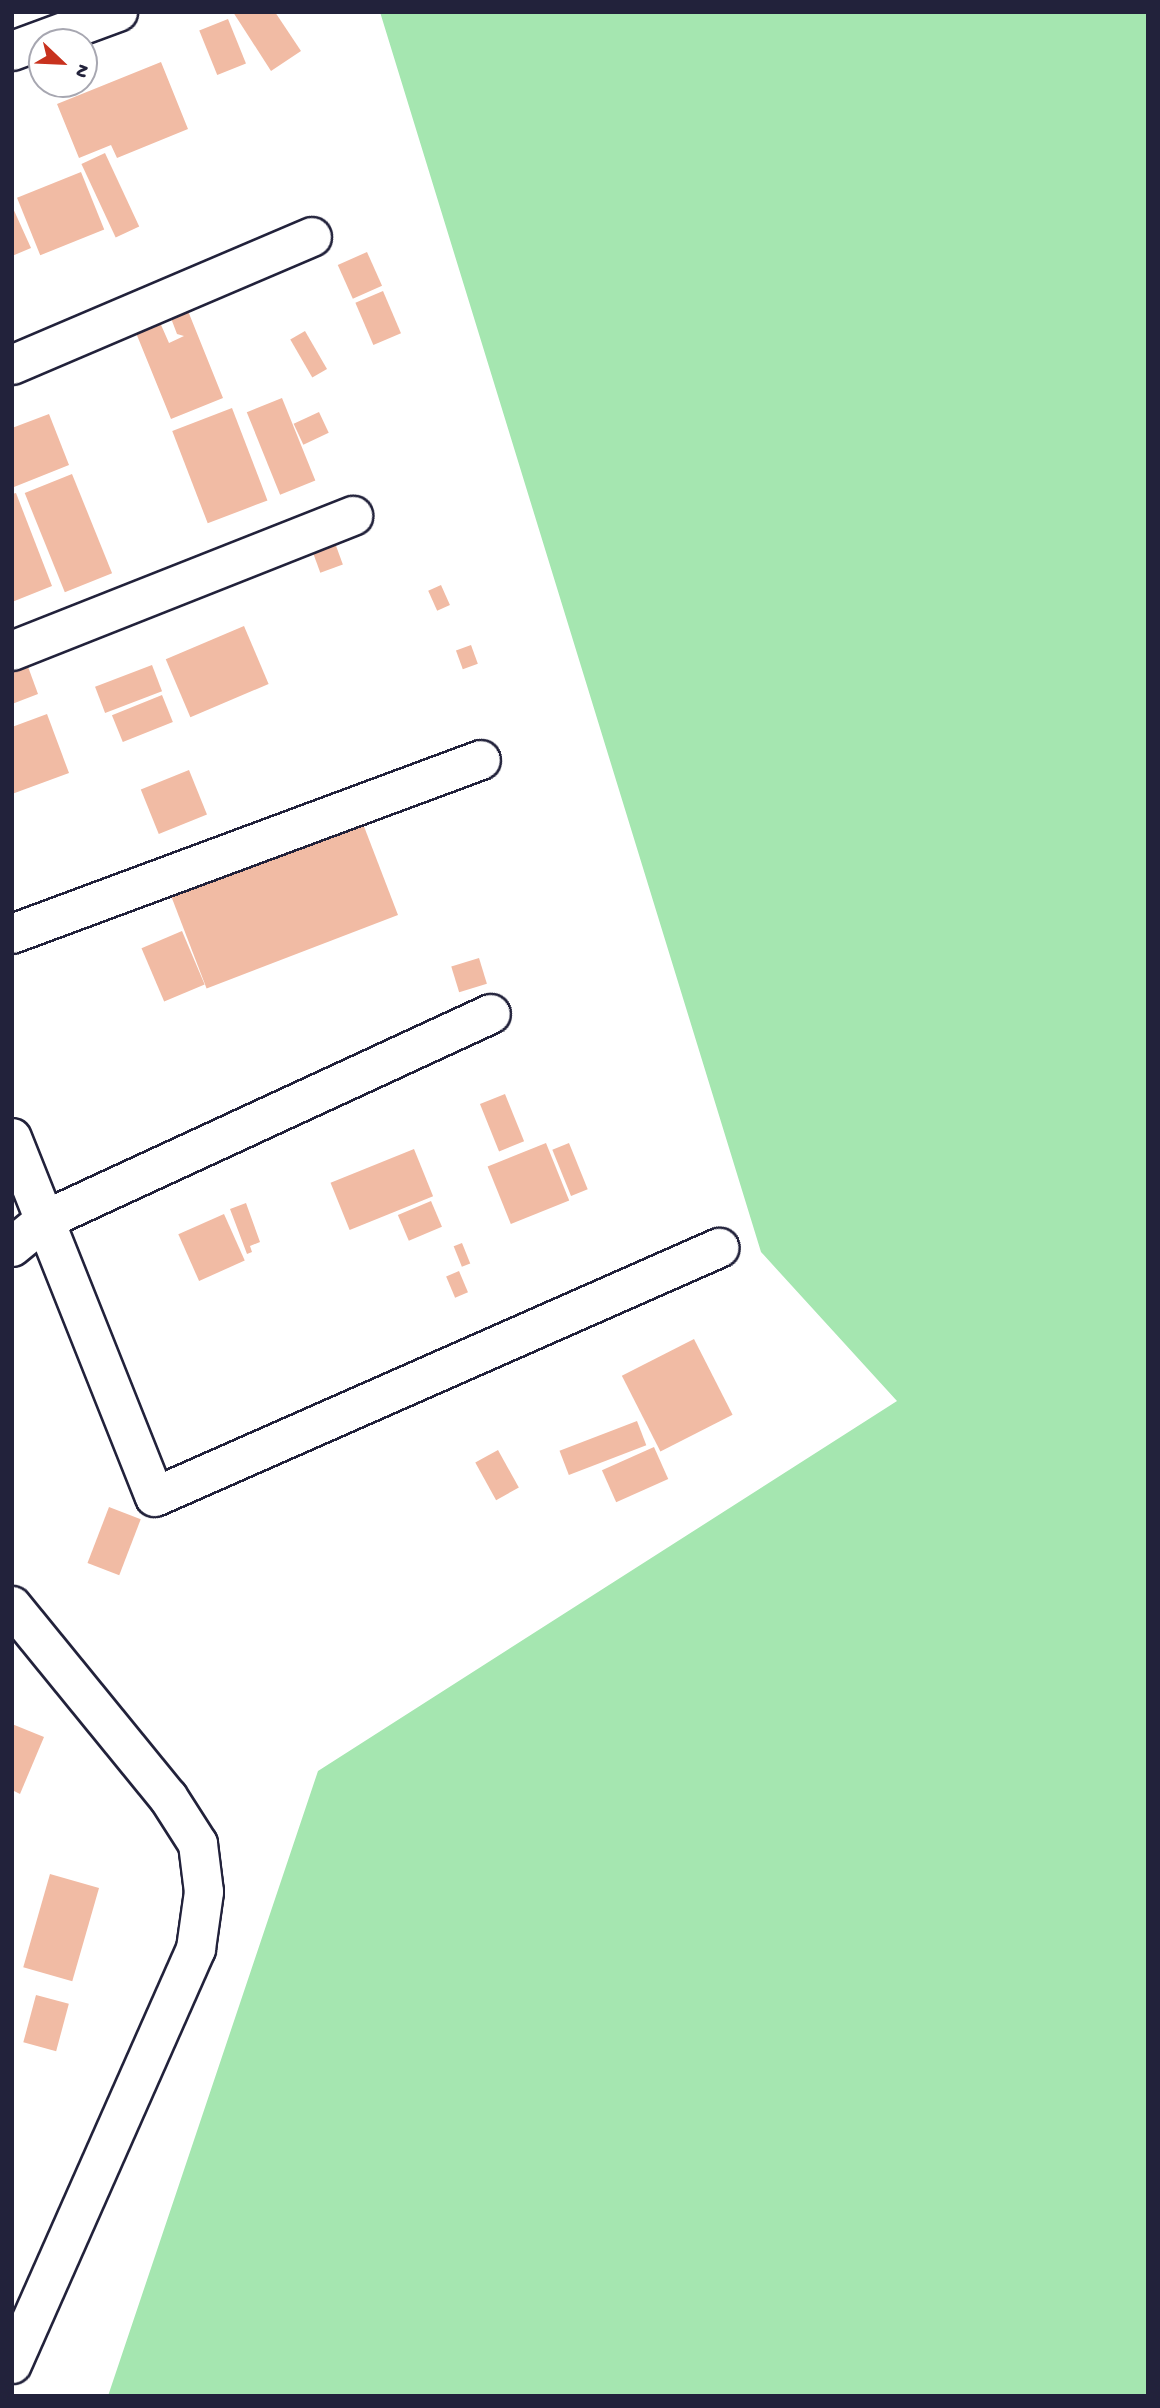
<!DOCTYPE html>
<style>
body{margin:0}
#map{position:relative;width:1160px;height:2408px;overflow:hidden;background:#fff;font-family:"Gochi Hand",sans-serif}
div>[style]{position:absolute}
.green>*{inset:0;background:#a5e6b0}
.building>*{inset:0;background:#f1bba4;transform-origin:0 0}
.roads{filter:drop-shadow(2px 0 #22223b) drop-shadow(-2px 0 #22223b) drop-shadow(0 2px #22223b) drop-shadow(0 -2px #22223b)}
.minor>*{height:38px;margin:-19px;padding:0 19px;transform-origin:19px;border-radius:19px;background:#fff}
span{translate:-50% -50%;white-space:nowrap;text-align:center;line-height:1.15;-webkit-text-stroke:5px #fff;paint-order:stroke}
.frame{position:absolute;inset:0;border:14px solid #22223b;pointer-events:none}
.north{position:absolute;left:28px;top:28px;width:70px;height:70px;box-sizing:border-box;background:#fff;border:2px solid #a7a7b1;border-radius:50%;rotate:113deg;font-size:19px;font-weight:700;line-height:28px;text-align:center;color:#22223b}
.north::after{content:'';display:block;margin:auto;width:24px;height:32px;background:#c8321e;clip-path:polygon(50% 0,100% 100%,50% 72%,0 100%)}
</style>
<div id="map">
<div class="green">
<div style="clip-path:polygon(380px 12px,1148px 12px,1148px 2396px,108px 2396px,318px 1771px,897px 1401px,761px 1252px)"></div>
</div>
<div class="building">
<div style="clip-path:polygon(233px 12px,275px 12px,301px 51px,271px 71px)"></div>
<div style="left:228px;top:19px;width:48px;height:31px;rotate:68deg"></div>
<div style="clip-path:polygon(161px 62px,188px 129px,117px 158px,111px 145px,79px 158px,57px 104px)"></div>
<div style="left:105px;top:153px;width:81px;height:26px;rotate:65deg"></div>
<div style="left:81px;top:172px;width:62px;height:69px;rotate:68deg"></div>
<div style="clip-path:polygon(12px 206px,31px 248px,12px 256px)"></div>
<div style="left:367px;top:252px;width:37px;height:32px;rotate:66deg"></div>
<div style="left:383px;top:291px;width:46px;height:30px;rotate:67deg"></div>
<div style="clip-path:polygon(186px 306px,223px 398px,171px 419px,134px 328px,158px 318px,169px 343px,184px 336px,177px 334px,169px 313px)"></div>
<div style="left:305px;top:331px;width:44px;height:17px;rotate:60deg"></div>
<div style="left:282px;top:398px;width:89px;height:38px;rotate:68deg"></div>
<div style="left:232px;top:408px;width:99px;height:64px;rotate:69deg"></div>
<div style="left:319px;top:412px;width:23px;height:28px;rotate:65deg"></div>
<div style="clip-path:polygon(49px 414px,69px 465px,14px 487px,12px 428px)"></div>
<div style="left:72px;top:474px;width:107px;height:51px;rotate:68deg"></div>
<div style="clip-path:polygon(16px 493px,52px 586px,12px 602px,12px 494px)"></div>
<div style="left:335px;top:543px;width:23px;height:24px;rotate:70deg"></div>
<div style="left:441px;top:585px;width:22px;height:14px;rotate:66deg"></div>
<div style="left:244px;top:626px;width:63px;height:85px;rotate:67deg"></div>
<div style="left:471px;top:645px;width:20px;height:16px;rotate:70deg"></div>
<div style="clip-path:polygon(27px 664px,38px 694px,12px 704px,12px 669px)"></div>
<div style="left:152px;top:665px;width:28px;height:61px;rotate:69deg"></div>
<div style="left:162px;top:695px;width:29px;height:54px;rotate:68deg"></div>
<div style="clip-path:polygon(47px 714px,69px 773px,12px 794px,12px 727px)"></div>
<div style="left:189px;top:770px;width:48px;height:52px;rotate:68deg"></div>
<div style="left:360px;top:816px;width:106px;height:205px;rotate:69deg"></div>
<div style="left:182px;top:931px;width:58px;height:44px;rotate:67deg"></div>
<div style="left:479px;top:958px;width:27px;height:29px;rotate:73deg"></div>
<div style="left:505px;top:1094px;width:51px;height:27px;rotate:68deg"></div>
<div style="left:546px;top:1143px;width:62px;height:63px;rotate:68deg"></div>
<div style="left:569px;top:1143px;width:50px;height:18px;rotate:68deg"></div>
<div style="left:414px;top:1149px;width:51px;height:90px;rotate:68deg"></div>
<div style="left:431px;top:1201px;width:28px;height:36px;rotate:67deg"></div>
<div style="clip-path:polygon(246px 1203px,260px 1242px,250px 1246px,252px 1252px,247px 1254px,230px 1209px)"></div>
<div style="left:224px;top:1214px;width:51px;height:50px;rotate:66deg"></div>
<div style="left:462px;top:1243px;width:22px;height:9px;rotate:68deg"></div>
<div style="left:459px;top:1271px;width:23px;height:14px;rotate:67deg"></div>
<div style="left:694px;top:1339px;width:85px;height:81px;rotate:63deg"></div>
<div style="left:637px;top:1421px;width:26px;height:83px;rotate:69deg"></div>
<div style="left:654px;top:1447px;width:35px;height:57px;rotate:66deg"></div>
<div style="left:498px;top:1450px;width:43px;height:26px;rotate:61deg"></div>
<div style="left:109px;top:1507px;width:34px;height:60px;rotate:21deg"></div>
<div style="clip-path:polygon(12px 1724px,44px 1737px,20px 1794px,12px 1790px)"></div>
<div style="left:50px;top:1874px;width:51px;height:97px;rotate:16deg"></div>
<div style="left:36px;top:1995px;width:34px;height:49px;rotate:15deg"></div>
</div>
<div class="roads">
<div class="minor">
<div style="left:12px;top:51px;width:113px;rotate:-20.2deg"></div>
<div style="left:12px;top:365px;width:326px;rotate:-23.1deg"></div>
<div style="left:12px;top:651px;width:367px;rotate:-21.6deg"></div>
<div style="left:12px;top:934px;width:500px;rotate:-20.35deg"></div>
<div style="left:12px;top:1138px;width:386px;rotate:68.3deg"></div>
<div style="left:155px;top:1497px;width:617px;rotate:-23.82deg"></div>
<div style="left:12px;top:1247px;width:43px;rotate:-39.3deg"></div>
<div style="left:45px;top:1220px;width:491px;rotate:-24.8deg"></div>
<div style="left:12px;top:1606px;width:247px;rotate:50.8deg"></div>
<div style="left:168px;top:1797px;width:56px;rotate:57.4deg"></div>
<div style="left:198px;top:1844px;width:48px;rotate:82.9deg"></div>
<div style="left:204px;top:1892px;width:58px;rotate:98deg"></div>
<div style="left:196px;top:1949px;width:454px;rotate:113.9deg"></div>
</div>
</div>
<div class="frame"></div>
<div class="north">N</div>
</div>
